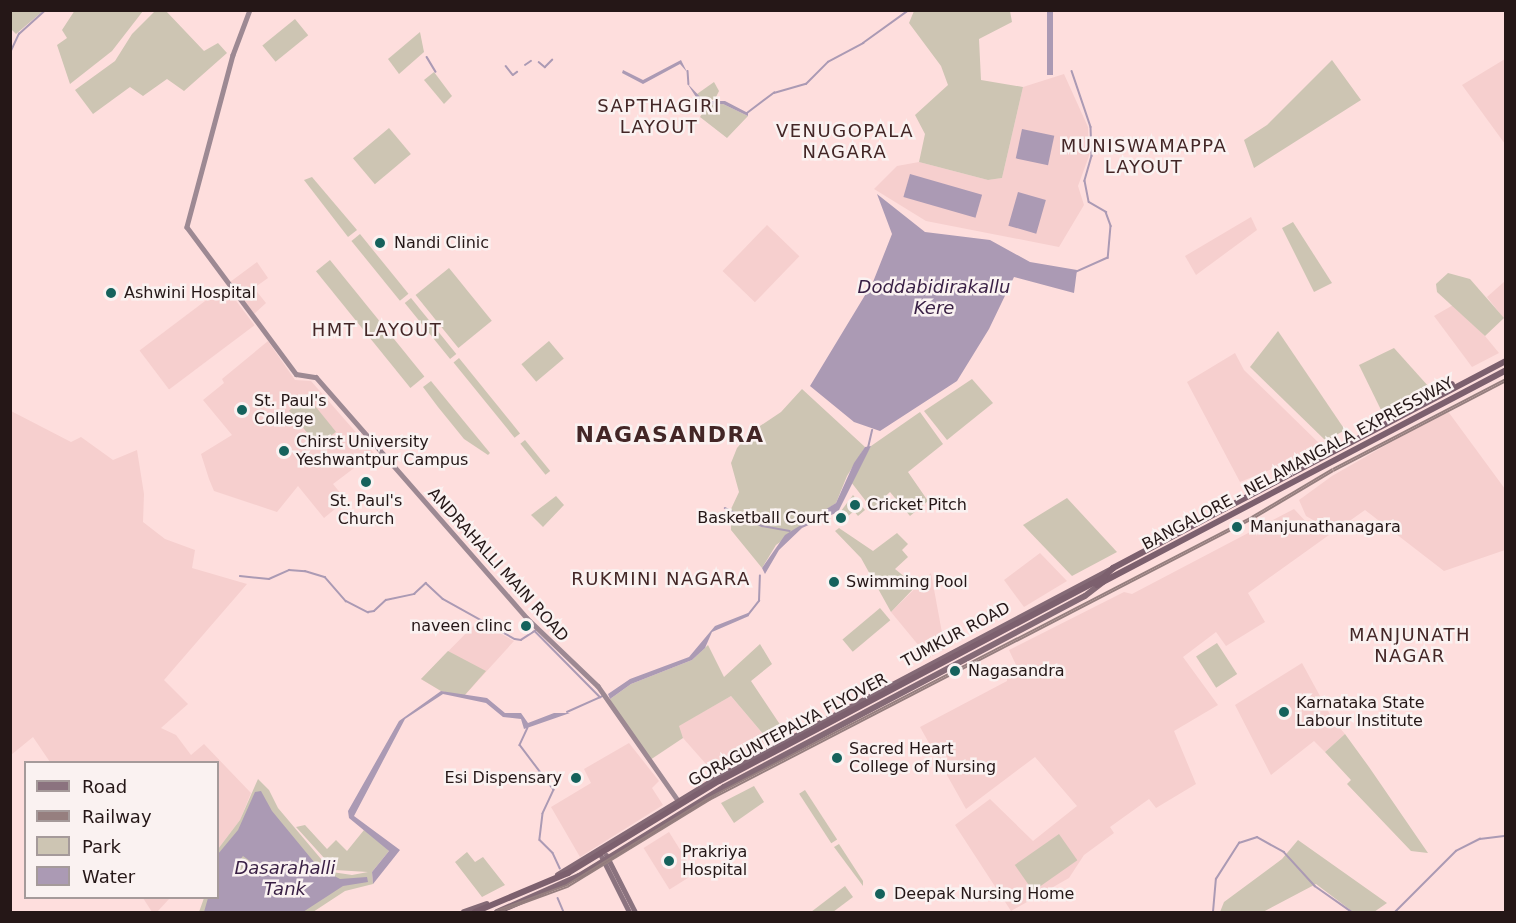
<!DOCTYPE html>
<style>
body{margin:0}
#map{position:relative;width:1516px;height:923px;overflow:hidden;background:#fededd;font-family:"DejaVu Sans",sans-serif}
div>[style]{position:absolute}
.built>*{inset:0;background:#f6cfce;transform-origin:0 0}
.green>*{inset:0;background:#cdc5b3;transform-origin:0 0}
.water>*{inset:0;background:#ab9ab4;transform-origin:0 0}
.stream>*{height:1.5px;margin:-0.75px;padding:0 0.75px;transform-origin:0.75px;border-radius:0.75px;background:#ab9ab4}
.secondary>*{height:4.5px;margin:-2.25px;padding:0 2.25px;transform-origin:2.25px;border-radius:2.25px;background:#9d8993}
.primary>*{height:5px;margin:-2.5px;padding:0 2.5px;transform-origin:2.5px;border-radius:2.5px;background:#8b737f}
.trunk>*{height:6px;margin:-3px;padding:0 3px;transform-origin:3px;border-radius:3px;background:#846a76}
.motorway>*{height:6px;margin:-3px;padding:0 3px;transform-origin:3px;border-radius:3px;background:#7c606e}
.rail>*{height:4px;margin-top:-2px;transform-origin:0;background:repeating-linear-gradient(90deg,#faf2f1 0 4.5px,#967f7f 0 9px);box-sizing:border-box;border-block:2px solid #967f7f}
.motorway-bridge>*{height:6px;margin:-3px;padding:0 3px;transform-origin:3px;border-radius:3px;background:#7c606e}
.dots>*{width:16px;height:16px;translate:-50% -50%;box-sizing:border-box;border:3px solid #faf2f1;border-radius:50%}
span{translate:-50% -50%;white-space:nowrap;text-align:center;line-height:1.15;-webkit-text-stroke:5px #faf2f1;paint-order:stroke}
.poi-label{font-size:16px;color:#251717}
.left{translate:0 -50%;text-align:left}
.right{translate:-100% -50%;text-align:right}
.street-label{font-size:16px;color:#251717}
.neighbourhood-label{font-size:18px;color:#432626;letter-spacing:1.5px}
.water-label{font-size:18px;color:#381f44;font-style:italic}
.district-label{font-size:22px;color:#432626;font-weight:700;letter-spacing:1.5px}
.frame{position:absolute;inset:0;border:12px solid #251717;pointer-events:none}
.legend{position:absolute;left:24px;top:761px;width:195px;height:138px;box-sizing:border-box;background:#faf2f1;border:2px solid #a59a9a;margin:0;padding:8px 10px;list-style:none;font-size:18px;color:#251717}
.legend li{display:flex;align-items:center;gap:12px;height:30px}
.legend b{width:30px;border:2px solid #a59a9a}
</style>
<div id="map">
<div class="built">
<div style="clip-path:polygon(1505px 59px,1505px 144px,1462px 85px)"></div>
<div style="clip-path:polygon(1064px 74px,1088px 127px,1089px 156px,1078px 186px,1084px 205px,1059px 247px,926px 221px,874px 189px,897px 166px,919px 162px,988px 180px,1002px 178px,1023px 87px)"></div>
<div style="clip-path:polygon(1251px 217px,1257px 230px,1196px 275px,1185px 256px)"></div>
<div style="left:767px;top:225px;width:45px;height:64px;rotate:44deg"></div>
<div style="clip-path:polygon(257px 262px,268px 278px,254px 288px,266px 303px,254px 314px,230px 282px)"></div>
<div style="clip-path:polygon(1505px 281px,1505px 320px,1487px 297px)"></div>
<div style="left:225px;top:286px;width:49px;height:107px;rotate:53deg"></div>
<div style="clip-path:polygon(1455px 304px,1485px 336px,1499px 353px,1472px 367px,1434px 316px)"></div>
<div style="clip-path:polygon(268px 341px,295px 380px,311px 381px,374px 453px,333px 484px,346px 500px,324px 518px,298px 486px,277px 512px,214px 491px,209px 479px,201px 454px,232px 435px,203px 400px,224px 383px,222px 379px)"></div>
<div style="clip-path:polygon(1235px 353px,1244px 370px,1324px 448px,1240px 482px,1187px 382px)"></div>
<div style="clip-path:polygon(1447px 410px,1505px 489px,1505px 550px,1444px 571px,1365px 510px,1334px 532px,1306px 516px,1299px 500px,1332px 476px)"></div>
<div style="clip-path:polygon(11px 411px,71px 442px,81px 437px,113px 460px,137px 450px,144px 494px,143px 522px,165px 539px,195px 550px,192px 568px,247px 584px,164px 680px,188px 704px,161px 728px,176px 735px,191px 755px,204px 744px,251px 793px,240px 820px,218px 849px,218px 762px,50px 762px,33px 737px,11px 755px)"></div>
<div style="clip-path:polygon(1294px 509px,1310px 526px,1329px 535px,1248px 593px,1265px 622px,1226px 646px,1216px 632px,1183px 657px,1218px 705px,1174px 731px,1196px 784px,1156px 808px,1149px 799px,1110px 827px,1114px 833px,1084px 855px,1069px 878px,1011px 911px,955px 825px,990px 799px,1033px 841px,1077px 806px,1035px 757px,966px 809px,920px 727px,1007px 681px,1007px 670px,1016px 665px,1009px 650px,1124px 592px,1132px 594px)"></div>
<div style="clip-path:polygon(1040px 553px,1067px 581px,1024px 607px,1004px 580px)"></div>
<div style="clip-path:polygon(931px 573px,945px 649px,929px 658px,891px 612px)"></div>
<div style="clip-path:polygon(478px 621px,514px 641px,464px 696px,441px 691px,421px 679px)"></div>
<div style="clip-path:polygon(1302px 663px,1333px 720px,1345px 734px,1325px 752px,1314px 741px,1271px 775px,1235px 705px)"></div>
<div style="clip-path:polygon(731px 696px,769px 741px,713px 772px,683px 738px,678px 726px)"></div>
<div style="clip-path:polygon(629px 743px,659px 781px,652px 788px,663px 805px,580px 857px,551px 807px,591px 783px,584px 769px)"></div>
<div style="left:669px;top:832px;width:49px;height:30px;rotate:58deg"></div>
<div style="clip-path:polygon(143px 898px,170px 898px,157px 912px,152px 912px)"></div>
</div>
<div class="green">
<div style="clip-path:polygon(11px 10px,43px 10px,43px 11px,16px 34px,11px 29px)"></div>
<div style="clip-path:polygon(75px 10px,143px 11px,112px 51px,70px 84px,57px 45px,67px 38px,62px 30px)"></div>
<div style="clip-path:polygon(155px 11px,166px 11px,204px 51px,218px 43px,227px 53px,184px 91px,167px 79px,143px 96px,130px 87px,93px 114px,75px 90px,115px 61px,132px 34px)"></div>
<div style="clip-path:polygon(914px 11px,1010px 11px,1012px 22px,979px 39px,981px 80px,1023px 87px,1002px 178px,988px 180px,919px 162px,925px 134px,915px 115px,948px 85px,941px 66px,909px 23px)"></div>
<div style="left:295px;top:19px;width:21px;height:42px;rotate:51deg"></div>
<div style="clip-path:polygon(420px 32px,424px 52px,399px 74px,388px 59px)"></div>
<div style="clip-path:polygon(1332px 60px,1361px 100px,1254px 168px,1244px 140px,1267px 125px)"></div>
<div style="clip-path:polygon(434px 72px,452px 96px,444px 104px,424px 80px)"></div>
<div style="clip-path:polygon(714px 82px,719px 91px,716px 97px,711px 101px,699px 98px,697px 94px)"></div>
<div style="clip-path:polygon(723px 104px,748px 116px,727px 138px,700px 117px,704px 111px,701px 105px)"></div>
<div style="left:389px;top:128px;width:34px;height:47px;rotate:50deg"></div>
<div style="clip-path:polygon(312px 177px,357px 230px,348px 237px,304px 180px)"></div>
<div style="clip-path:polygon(1293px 222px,1332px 283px,1314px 292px,1282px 228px)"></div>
<div style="left:360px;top:234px;width:77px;height:11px;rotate:51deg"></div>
<div style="left:330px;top:260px;width:150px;height:18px;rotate:51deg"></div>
<div style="left:449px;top:268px;width:68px;height:43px;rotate:51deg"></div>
<div style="clip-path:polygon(1448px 273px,1470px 279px,1504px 318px,1485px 336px,1437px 292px,1436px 284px)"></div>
<div style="left:411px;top:298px;width:72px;height:8px;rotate:51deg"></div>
<div style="clip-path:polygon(1278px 331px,1345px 430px,1326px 441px,1250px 367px)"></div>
<div style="left:549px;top:341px;width:23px;height:36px;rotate:50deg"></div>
<div style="clip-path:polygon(1394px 348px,1429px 387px,1383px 414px,1359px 365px)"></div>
<div style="left:459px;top:358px;width:97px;height:7px;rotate:51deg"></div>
<div style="clip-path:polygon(972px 379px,993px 403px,947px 440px,924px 411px)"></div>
<div style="clip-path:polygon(431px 381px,490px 453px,488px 455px,464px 439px,438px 407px,423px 387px)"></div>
<div style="clip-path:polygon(802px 389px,865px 447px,847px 476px,836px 503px,776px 545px,762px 568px,731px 530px,731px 509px,739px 492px,731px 463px,737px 448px,751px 432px,781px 412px)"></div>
<div style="left:307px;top:396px;width:46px;height:23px;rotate:51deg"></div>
<div style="clip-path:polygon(920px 412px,943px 444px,908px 472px,928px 501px,910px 516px,890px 492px,872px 509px,851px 482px,853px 476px,871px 446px)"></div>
<div style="left:525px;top:440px;width:40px;height:6px;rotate:51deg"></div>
<div style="clip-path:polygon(853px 495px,865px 510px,858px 516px,854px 511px,847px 517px,841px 511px)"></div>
<div style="clip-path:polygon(556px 496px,564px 505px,543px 527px,531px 515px)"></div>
<div style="clip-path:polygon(1067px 498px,1117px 552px,1072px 576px,1023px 525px)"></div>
<div style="clip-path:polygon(839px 528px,873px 551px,897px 533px,908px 544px,902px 550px,908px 557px,895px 569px,916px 586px,891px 612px,861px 558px,835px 531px)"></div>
<div style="left:880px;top:608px;width:16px;height:49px;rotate:50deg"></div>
<div style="left:1217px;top:643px;width:37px;height:25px;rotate:57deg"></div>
<div style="clip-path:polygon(760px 644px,772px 664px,751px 681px,785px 732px,769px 741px,731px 696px,679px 726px,683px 738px,650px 760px,616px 714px,610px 699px,631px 684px,692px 660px,708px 645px,724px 677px)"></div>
<div style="clip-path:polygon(448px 651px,486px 671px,464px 696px,441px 691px,421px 679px)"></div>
<div style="clip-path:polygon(1345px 734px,1369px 767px,1428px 853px,1411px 851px,1347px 784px,1351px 780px,1325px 752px)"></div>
<div style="clip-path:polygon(258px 779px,269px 790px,278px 808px,332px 872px,352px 875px,368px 872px,335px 870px,296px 827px,305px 825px,327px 849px,336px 840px,347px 851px,364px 830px,384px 845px,389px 851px,372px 872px,373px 884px,345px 891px,313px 912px,199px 912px,204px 898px,218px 898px,218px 849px,240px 820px)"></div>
<div style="clip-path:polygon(754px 786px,764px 802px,734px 823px,721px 803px)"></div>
<div style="left:805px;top:790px;width:59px;height:7px;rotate:57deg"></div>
<div style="left:1059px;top:834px;width:32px;height:54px;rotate:55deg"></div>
<div style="clip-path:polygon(1298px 840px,1387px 903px,1374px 912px,1353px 912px,1316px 884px,1263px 912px,1220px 912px,1224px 902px,1282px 859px)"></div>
<div style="clip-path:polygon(839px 844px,863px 881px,863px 886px,834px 847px)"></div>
<div style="clip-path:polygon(467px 852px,475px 862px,483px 857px,505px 885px,482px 897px,455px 862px)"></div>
<div style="clip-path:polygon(845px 886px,853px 897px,833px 912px,811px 912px)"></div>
</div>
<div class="water">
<div style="left:1047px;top:11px;width:6px;height:64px"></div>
<div style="clip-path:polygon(681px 60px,687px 72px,680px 64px,643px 84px,622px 73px,623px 70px,643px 80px)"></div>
<div style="clip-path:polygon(687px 83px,704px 101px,725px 101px,748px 113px,748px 116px,723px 104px,701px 105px)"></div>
<div style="left:1022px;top:129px;width:33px;height:30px;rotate:12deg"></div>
<div style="left:910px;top:174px;width:75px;height:24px;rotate:16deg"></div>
<div style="left:1018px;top:192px;width:29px;height:35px;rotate:16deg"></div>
<div style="clip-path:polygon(877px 194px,925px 232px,990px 240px,1030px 262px,1077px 270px,1074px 293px,1014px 277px,989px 329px,957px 381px,880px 431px,854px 422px,810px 386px,873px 282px,892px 234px)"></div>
<div style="clip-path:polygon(871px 446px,838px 512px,802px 528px,779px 550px,765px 574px,762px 568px,785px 535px,836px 503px,854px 463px,865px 447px)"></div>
<div style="clip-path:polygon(748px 613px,749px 616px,712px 632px,705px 648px,692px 660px,631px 684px,610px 699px,608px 694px,630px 679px,689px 657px,715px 626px)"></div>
<div style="clip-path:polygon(441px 691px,487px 698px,505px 713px,521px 713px,528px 723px,554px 713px,570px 713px,524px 729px,521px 719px,503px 717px,486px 703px,443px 694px,405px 719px,354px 816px,400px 850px,373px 884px,372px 872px,389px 851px,349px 818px,348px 811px,399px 721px)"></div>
<div style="clip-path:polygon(evenodd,261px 791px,272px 811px,319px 868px,340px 879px,367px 877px,368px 882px,343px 886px,303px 912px,204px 912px,208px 898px,218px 898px,218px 854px,238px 830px,255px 792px,261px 791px,243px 856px,254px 864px,246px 875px,239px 874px,235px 866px,243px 856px)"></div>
</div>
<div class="stream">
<div style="left:10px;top:53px;width:21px;rotate:-65deg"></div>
<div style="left:19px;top:34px;width:36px;rotate:-42deg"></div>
<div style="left:427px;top:57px;width:17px;rotate:59deg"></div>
<div style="left:539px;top:62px;width:8px;rotate:40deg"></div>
<div style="left:545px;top:67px;width:10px;rotate:-45deg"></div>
<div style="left:525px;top:65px;width:7px;rotate:-34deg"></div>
<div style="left:506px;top:66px;width:11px;rotate:52deg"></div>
<div style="left:513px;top:75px;width:5px;rotate:-37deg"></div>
<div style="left:688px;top:71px;width:13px;rotate:86deg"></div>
<div style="left:1072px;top:71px;width:59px;rotate:71.3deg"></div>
<div style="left:1091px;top:127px;width:29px;rotate:88deg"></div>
<div style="left:1092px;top:156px;width:26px;rotate:106deg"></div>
<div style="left:1085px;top:181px;width:21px;rotate:79deg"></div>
<div style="left:1089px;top:202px;width:20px;rotate:30deg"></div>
<div style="left:1106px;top:212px;width:15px;rotate:70deg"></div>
<div style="left:1111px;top:226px;width:32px;rotate:95deg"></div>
<div style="left:1108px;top:258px;width:36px;rotate:156deg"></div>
<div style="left:747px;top:113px;width:34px;rotate:-37deg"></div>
<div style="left:774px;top:93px;width:33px;rotate:-16deg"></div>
<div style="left:806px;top:84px;width:31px;rotate:-45deg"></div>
<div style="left:828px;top:62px;width:40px;rotate:-28deg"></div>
<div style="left:863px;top:43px;width:57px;rotate:-35.7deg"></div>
<div style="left:868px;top:448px;width:18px;rotate:-77deg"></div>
<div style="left:725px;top:508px;width:41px;rotate:25.9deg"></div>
<div style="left:762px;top:526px;width:28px;rotate:10deg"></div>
<div style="left:240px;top:576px;width:29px;rotate:6deg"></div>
<div style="left:269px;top:579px;width:22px;rotate:-24deg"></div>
<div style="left:289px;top:570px;width:16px;rotate:4deg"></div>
<div style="left:305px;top:571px;width:21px;rotate:17deg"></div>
<div style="left:325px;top:577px;width:32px;rotate:49deg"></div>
<div style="left:346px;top:601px;width:25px;rotate:27deg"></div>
<div style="left:368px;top:612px;width:6px;rotate:-9deg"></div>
<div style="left:374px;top:611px;width:16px;rotate:-43deg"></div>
<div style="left:386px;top:600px;width:29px;rotate:-12deg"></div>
<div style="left:414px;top:594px;width:16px;rotate:-43deg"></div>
<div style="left:426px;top:583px;width:23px;rotate:43deg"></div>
<div style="left:443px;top:599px;width:82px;rotate:29.1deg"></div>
<div style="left:515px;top:639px;width:6px;rotate:9deg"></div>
<div style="left:521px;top:640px;width:17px;rotate:-33deg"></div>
<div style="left:535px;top:631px;width:93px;rotate:45.4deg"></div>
<div style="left:748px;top:615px;width:18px;rotate:-52deg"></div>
<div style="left:759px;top:601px;width:25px;rotate:-88deg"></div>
<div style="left:567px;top:712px;width:39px;rotate:-24deg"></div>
<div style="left:528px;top:728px;width:19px;rotate:115deg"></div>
<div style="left:520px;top:745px;width:56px;rotate:52.9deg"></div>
<div style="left:554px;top:790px;width:26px;rotate:115deg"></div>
<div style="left:543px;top:814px;width:26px;rotate:97deg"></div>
<div style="left:540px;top:840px;width:18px;rotate:45deg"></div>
<div style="left:553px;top:853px;width:17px;rotate:65deg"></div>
<div style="left:558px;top:898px;width:15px;rotate:67deg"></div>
<div style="left:1213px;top:912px;width:33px;rotate:-85deg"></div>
<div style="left:1216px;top:879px;width:43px;rotate:-57.4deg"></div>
<div style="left:1239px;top:843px;width:19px;rotate:-18deg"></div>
<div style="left:1257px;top:837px;width:31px;rotate:29deg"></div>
<div style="left:1284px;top:852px;width:46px;rotate:47.6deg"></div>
<div style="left:1315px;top:886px;width:45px;rotate:35.1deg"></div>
<div style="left:1395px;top:912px;width:86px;rotate:-45deg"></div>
<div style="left:1456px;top:851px;width:27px;rotate:-27deg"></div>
<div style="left:1480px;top:839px;width:26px;rotate:-7deg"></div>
</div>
<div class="secondary">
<div style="left:250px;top:10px;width:48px;rotate:110.7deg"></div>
<div style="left:233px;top:55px;width:178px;rotate:105deg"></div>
<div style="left:187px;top:227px;width:183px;rotate:53.4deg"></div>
<div style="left:296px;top:374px;width:20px;rotate:9deg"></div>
<div style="left:316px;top:377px;width:320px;rotate:48.8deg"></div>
<div style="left:527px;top:618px;width:98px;rotate:43.8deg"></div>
<div style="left:598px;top:686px;width:138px;rotate:55deg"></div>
</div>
<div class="primary">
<div style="left:598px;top:850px;width:69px;rotate:63.4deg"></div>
<div style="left:606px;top:855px;width:64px;rotate:63deg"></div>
</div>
<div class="trunk">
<div style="left:558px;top:875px;width:188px;rotate:-31.3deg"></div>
<div style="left:719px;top:777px;width:446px;rotate:-27.9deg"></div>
<div style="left:464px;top:912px;width:24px;rotate:-19deg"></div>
<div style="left:497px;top:912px;width:90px;rotate:-23.7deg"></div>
<div style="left:579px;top:876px;width:170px;rotate:-31.5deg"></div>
<div style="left:724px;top:787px;width:408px;rotate:-27.9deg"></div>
<div style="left:1085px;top:596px;width:23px;rotate:-38deg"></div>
</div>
<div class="motorway">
<div style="left:1405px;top:411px;width:54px;rotate:-29.9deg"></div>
<div style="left:1104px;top:577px;width:13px;rotate:-45deg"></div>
<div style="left:1113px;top:568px;width:126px;rotate:-28deg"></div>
<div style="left:1224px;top:509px;width:318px;rotate:-27.7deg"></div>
<div style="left:1097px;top:585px;width:462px;rotate:-27.7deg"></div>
</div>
<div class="rail">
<div style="left:496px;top:912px;width:76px;rotate:-20.1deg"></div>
<div style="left:567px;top:886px;width:167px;rotate:-31.5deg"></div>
<div style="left:709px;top:799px;width:611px;rotate:-27.36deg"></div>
<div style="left:1252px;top:518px;width:94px;rotate:-30.7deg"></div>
<div style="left:1333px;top:470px;width:195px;rotate:-27.5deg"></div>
</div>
<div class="motorway-bridge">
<div style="left:475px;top:912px;width:101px;rotate:-22.8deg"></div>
<div style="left:568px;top:873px;width:177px;rotate:-31.4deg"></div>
<div style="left:719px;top:781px;width:436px;rotate:-27.9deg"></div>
</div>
<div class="dots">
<div style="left:380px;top:243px;background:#15625c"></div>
<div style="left:111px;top:293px;background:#15625c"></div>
<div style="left:242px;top:410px;background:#15625c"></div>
<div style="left:284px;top:451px;background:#15625c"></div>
<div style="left:366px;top:482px;background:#15625c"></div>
<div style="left:855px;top:505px;background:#15625c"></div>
<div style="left:841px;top:518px;background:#15625c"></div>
<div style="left:1237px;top:527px;background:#15625c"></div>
<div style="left:834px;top:582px;background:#15625c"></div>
<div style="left:526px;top:626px;background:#15625c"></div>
<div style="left:955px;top:671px;background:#15625c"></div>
<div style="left:1284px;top:712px;background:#15625c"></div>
<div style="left:837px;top:758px;background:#15625c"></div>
<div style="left:576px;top:778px;background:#15625c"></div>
<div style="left:669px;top:861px;background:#15625c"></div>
<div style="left:880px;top:894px;background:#15625c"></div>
</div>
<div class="poi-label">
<span class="left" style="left:394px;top:243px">Nandi Clinic</span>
<span class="left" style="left:124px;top:293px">Ashwini Hospital</span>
<span class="left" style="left:254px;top:410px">St. Paul's<br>College</span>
<span class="left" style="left:296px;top:451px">Chirst University<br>Yeshwantpur Campus</span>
<span style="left:366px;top:510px">St. Paul's<br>Church</span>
<span class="left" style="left:867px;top:505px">Cricket Pitch</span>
<span class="right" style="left:829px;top:518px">Basketball Court</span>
<span class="left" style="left:1250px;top:527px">Manjunathanagara</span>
<span class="left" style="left:846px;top:582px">Swimming Pool</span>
<span class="right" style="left:512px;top:626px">naveen clinc</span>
<span class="left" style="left:968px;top:671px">Nagasandra</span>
<span class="left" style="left:1296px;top:712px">Karnataka State<br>Labour Institute</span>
<span class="left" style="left:849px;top:758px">Sacred Heart<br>College of Nursing</span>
<span class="right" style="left:562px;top:778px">Esi Dispensary</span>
<span class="left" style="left:682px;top:861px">Prakriya<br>Hospital</span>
<span class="left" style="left:894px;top:894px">Deepak Nursing Home</span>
</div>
<div class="street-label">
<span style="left:1298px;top:464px;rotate:-28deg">BANGALORE - NELAMANGALA EXPRESSWAY</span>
<span style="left:498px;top:565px;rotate:48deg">ANDRAHALLI MAIN ROAD</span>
<span style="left:956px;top:635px;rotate:-28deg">TUMKUR ROAD</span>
<span style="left:788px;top:730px;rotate:-28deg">GORAGUNTEPALYA FLYOVER</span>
</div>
<div class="neighbourhood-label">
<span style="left:659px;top:117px">SAPTHAGIRI<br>LAYOUT</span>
<span style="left:845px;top:142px">VENUGOPALA<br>NAGARA</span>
<span style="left:1144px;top:157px">MUNISWAMAPPA<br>LAYOUT</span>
<span style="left:377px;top:330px">HMT LAYOUT</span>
<span style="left:661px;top:579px">RUKMINI NAGARA</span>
<span style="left:1410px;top:646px">MANJUNATH<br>NAGAR</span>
</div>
<div class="water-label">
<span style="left:934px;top:298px">Doddabidirakallu<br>Kere</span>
<span style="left:285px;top:879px">Dasarahalli<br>Tank</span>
</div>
<div class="district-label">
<span style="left:670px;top:435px">NAGASANDRA</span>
</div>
<div class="frame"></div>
<ul class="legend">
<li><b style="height:8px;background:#8b737f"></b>Road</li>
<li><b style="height:8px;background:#967f7f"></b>Railway</li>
<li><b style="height:16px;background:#cdc5b3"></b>Park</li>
<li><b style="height:16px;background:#ab9ab4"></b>Water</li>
</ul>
</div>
